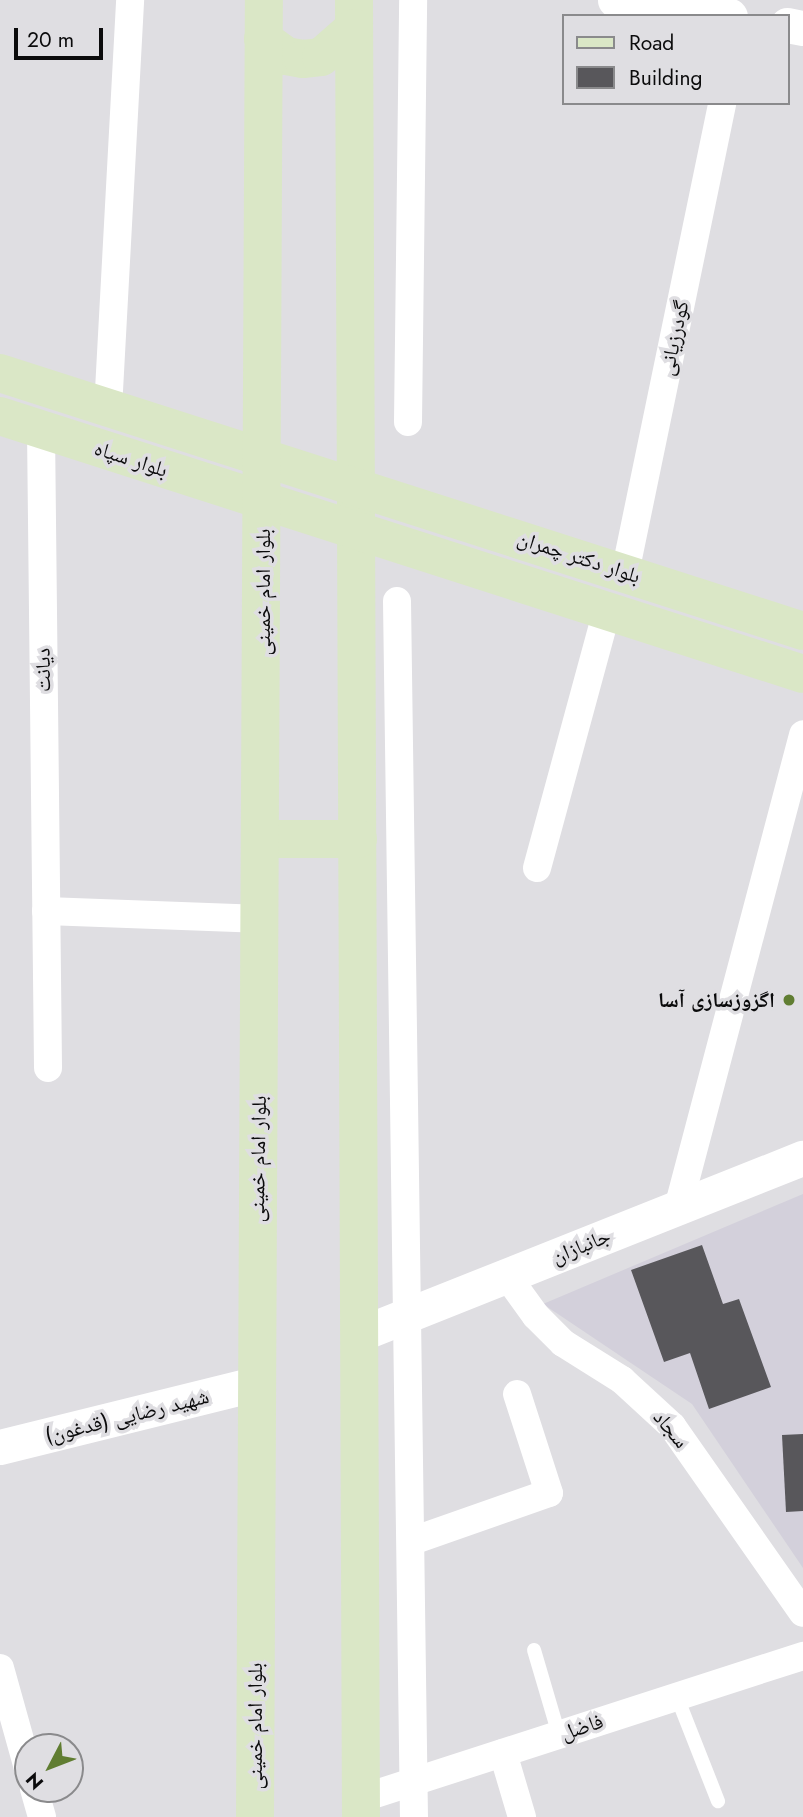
<!DOCTYPE html>
<meta charset="utf-8">
<style>
body{margin:0}
#map{position:relative;width:803px;height:1817px;overflow:hidden;background:#dfdee2;font-family:Jost,"Noto Naskh Arabic",sans-serif}
div>[style]{position:absolute}
.built>*{inset:0;background:#d3d0db}
.building>*{inset:0;background:#58575b}
.service>*{height:14px;margin:-7px;padding:0 7px;transform-origin:7px;border-radius:7px;background:#fff}
.minor>*{height:28px;margin:-14px;padding:0 14px;transform-origin:14px;border-radius:14px;background:#fff}
.tertiary>*{height:35px;margin:-17.5px;padding:0 17.5px;transform-origin:17.5px;border-radius:17.5px;background:#fff}
.secondary>*{height:38px;margin:-19px;padding:0 19px;transform-origin:19px;border-radius:19px;background:#dae7c6}
.dots>*{width:19px;height:19px;translate:-50% -50%;box-sizing:border-box;border:4px solid #dfdee2;border-radius:50%}
span{translate:-50% -50%;white-space:nowrap;text-align:center;line-height:1.15;-webkit-text-stroke:7px #dfdee2;paint-order:stroke}
.street-label{font-size:21px;color:#0b0b0c}
.poi-label{font-size:21px;color:#0b0b0c;font-weight:700}
.right{translate:-100% -50%;text-align:right}
.legend{position:absolute;left:562px;top:14px;width:228px;height:91px;box-sizing:border-box;background:#dfdee2;border:2px solid #8a8a8c;margin:0;padding:9px 12px;list-style:none;font-size:21px;color:#0b0b0c}
.legend li{display:flex;align-items:center;gap:14px;height:35px}
.legend b{width:35px;border:2px solid #8a8a8c}
.north{position:absolute;left:14px;top:1733px;width:70px;height:70px;box-sizing:border-box;background:#dfdee2;border:2px solid #8a8a8c;border-radius:50%;rotate:228deg;font-size:19px;font-weight:700;line-height:28px;text-align:center;color:#0b0b0c}
.north::after{content:'';display:block;margin:auto;width:24px;height:32px;background:#607d32;clip-path:polygon(50% 0,100% 100%,50% 72%,0 100%)}
.scale{position:absolute;left:14px;top:28px;width:89px;height:32px;box-sizing:border-box;border:4px solid #0b0b0c;border-top:0;padding-left:9px;font-size:21px;line-height:24px;white-space:nowrap;color:#0b0b0c;-webkit-text-stroke:5px #dfdee2;paint-order:stroke}
</style>
<div id="map">
<div class="built">
<div style="clip-path:polygon(803px 1194px,803px 1568px,692px 1404px,543px 1304px)"></div>
</div>
<div class="building">
<div style="clip-path:polygon(702px 1245px,723px 1304px,739px 1299px,771px 1387px,709px 1409px,690px 1353px,664px 1362px,631px 1270px)"></div>
<div style="clip-path:polygon(803px 1434px,803px 1511px,786px 1512px,782px 1435px)"></div>
</div>
<div class="service">
<div style="left:534px;top:1650px;width:89px;rotate:73.6deg"></div>
<div style="left:677px;top:1697px;width:112px;rotate:68.5deg"></div>
</div>
<div class="minor">
<div style="left:108px;top:409px;width:410px;rotate:-86.9deg"></div>
<div style="left:408px;top:422px;width:422px;rotate:-89.3deg"></div>
<div style="left:41px;top:430px;width:638px;rotate:89.37deg"></div>
<div style="left:625px;top:573px;width:480px;rotate:-78.3deg"></div>
<div style="left:397px;top:601px;width:1216px;rotate:89.2deg"></div>
<div style="left:537px;top:868px;width:267px;rotate:-74.8deg"></div>
<div style="left:46px;top:911px;width:215px;rotate:2.1deg"></div>
<div style="left:678px;top:1208px;width:490px;rotate:-75.2deg"></div>
<div style="left:507px;top:1276px;width:49px;rotate:54.1deg"></div>
<div style="left:536px;top:1316px;width:38px;rotate:45deg"></div>
<div style="left:563px;top:1343px;width:70px;rotate:32.1deg"></div>
<div style="left:622px;top:1380px;width:68px;rotate:42.6deg"></div>
<div style="left:672px;top:1426px;width:228px;rotate:55deg"></div>
<div style="left:412px;top:1541px;width:145px;rotate:-19.3deg"></div>
<div style="left:549px;top:1493px;width:104px;rotate:-107.9deg"></div>
<div style="left:0;top:1668px;width:104px;rotate:74.4deg"></div>
<div style="left:503px;top:1753px;width:67px;rotate:73.5deg"></div>
<div style="left:34px;top:1789px;width:29px;rotate:74deg"></div>
<div style="left:360px;top:1799px;width:466px;rotate:-17.9deg"></div>
</div>
<div class="tertiary">
<div style="left:615px;top:0;width:116px;rotate:7.9deg"></div>
<div style="left:787px;top:25px;width:16px;rotate:11deg"></div>
<div style="left:360px;top:1334px;width:477px;rotate:-21.7deg"></div>
<div style="left:0;top:1447px;width:263px;rotate:-13.9deg"></div>
</div>
<div class="secondary">
<div style="left:354px;top:0;width:1817px;rotate:89.78deg"></div>
<div style="left:263px;top:39px;width:29px;rotate:36deg"></div>
<div style="left:286px;top:56px;width:17px;rotate:10deg"></div>
<div style="left:303px;top:59px;width:18px;rotate:-6deg"></div>
<div style="left:321px;top:57px;width:44px;rotate:-41.3deg"></div>
<div style="left:0;top:373px;width:843px;rotate:17.81deg"></div>
<div style="left:0;top:416px;width:843px;rotate:17.81deg"></div>
<div style="left:261px;top:839px;width:97px"></div>
<div style="left:255px;top:1817px;width:1817px;rotate:-89.72deg"></div>
</div>
<div class="dots">
<div style="left:789px;top:1000px;background:#607d32"></div>
</div>
<div class="street-label">
<span style="left:674px;top:338px;rotate:-78deg">گودرزیانی</span>
<span style="left:131px;top:459px;rotate:18deg">بلوار سپاه</span>
<span style="left:579px;top:557px;rotate:18deg">بلوار دکتر چمران</span>
<span style="left:263px;top:592px;rotate:-90deg">بلوار امام خمینی</span>
<span style="left:43px;top:670px;rotate:-91deg">دیانت</span>
<span style="left:258px;top:1159px;rotate:-89deg">بلوار امام خمینی</span>
<span style="left:581px;top:1246px;rotate:-22deg">جانبازان</span>
<span style="left:127px;top:1416px;rotate:-14deg">(قدغون) شهید رضایی</span>
<span style="left:671px;top:1429px;rotate:50deg">سجاد</span>
<span style="left:255px;top:1726px;rotate:-90deg">بلوار امام خمینی</span>
<span style="left:582px;top:1727px;rotate:-18deg">فاضل</span>
</div>
<div class="poi-label">
<span class="right" style="left:775px;top:1000px">اگزوزسازی آسا</span>
</div>
<ul class="legend">
<li><b style="height:9px;background:#dae7c6"></b>Road</li>
<li><b style="height:19px;background:#58575b"></b>Building</li>
</ul>
<div class="north">N</div>
<div class="scale">20 m</div>
</div>
